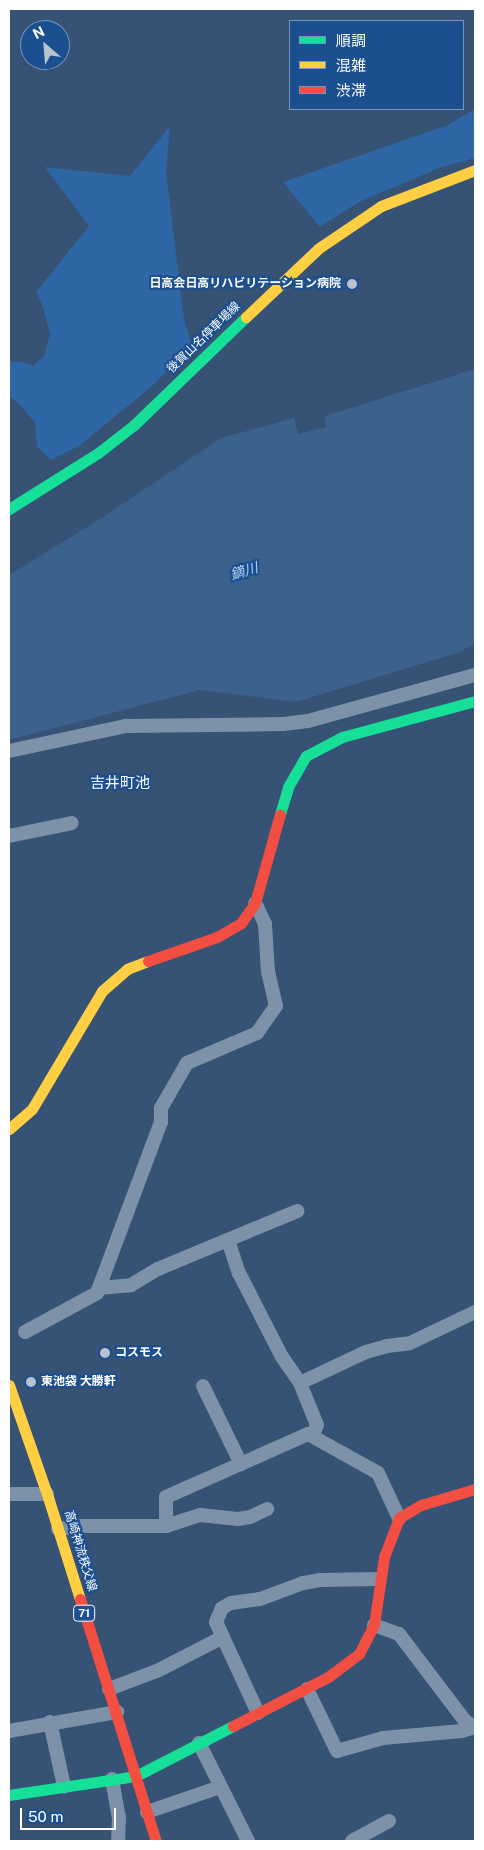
<!DOCTYPE html>
<meta charset="utf-8">
<style>
body{margin:0}
#map{position:relative;width:484px;height:1850px;overflow:hidden;background:#365274;font-family:"Public Sans","Noto Sans JP",sans-serif}
div>[style]{position:absolute}
.green>*{inset:0;background:#2f66a5}
.water>*{inset:0;background:#3b618d}
.street>*{height:14px;margin:-7px;padding:0 7px;transform-origin:7px;border-radius:7px;background:#7d92a8}
.fast>*{height:11px;margin:-5.5px;padding:0 5.5px;transform-origin:5.5px;border-radius:5.5px;background:#16e098}
.slow>*{height:11px;margin:-5.5px;padding:0 5.5px;transform-origin:5.5px;border-radius:5.5px;background:#ffcf43}
.jam>*{height:11px;margin:-5.5px;padding:0 5.5px;transform-origin:5.5px;border-radius:5.5px;background:#f24e42}
.dots>*{width:14px;height:14px;translate:-50% -50%;box-sizing:border-box;border:2px solid #1b4f8f;border-radius:50%}
span{translate:-50% -50%;white-space:nowrap;text-align:center;line-height:1.15;-webkit-text-stroke:4px #1b4f8f;paint-order:stroke}
.shield-label span{padding:1px 4px;background:#1b4f8f;border:1px solid;border-radius:4px;-webkit-text-stroke-width:0}
.shield-label{font-size:11px;color:#fff;font-weight:700}
.poi-label{font-size:12px;color:#fff;font-weight:700}
.right{translate:-100% -50%;text-align:right}
.left{translate:0 -50%;text-align:left}
.street-label{font-size:12px;color:#fff}
.water-label{font-size:14px;color:#b5d3f5;font-style:italic}
.quarter-label{font-size:15px;color:#fff}
.frame{position:absolute;inset:0;border:10px solid #fff;pointer-events:none}
.legend{position:absolute;left:289px;top:20px;width:175px;height:90px;box-sizing:border-box;background:#1b4f8f;border:1px solid #7695bc;margin:0;padding:6px 9px;list-style:none;font-size:15px;color:#fff}
.legend li{display:flex;align-items:center;gap:10px;height:25px}
.legend b{width:25px;border:1px solid #7695bc}
.north{position:absolute;left:20px;top:20px;width:50px;height:50px;box-sizing:border-box;background:#1b4f8f;border:1px solid #7695bc;border-radius:50%;rotate:333deg;font-size:14px;font-weight:700;line-height:20px;text-align:center;color:#fff}
.north::after{content:'';display:block;margin:auto;width:18px;height:22px;background:#b9c2ce;clip-path:polygon(50% 0,100% 100%,50% 72%,0 100%)}
.scale{position:absolute;left:20px;top:1808px;width:96px;height:22px;box-sizing:border-box;border:2px solid #fff;border-top:0;padding-left:6px;font-size:15px;line-height:18px;white-space:nowrap;color:#fff;-webkit-text-stroke:4px #1b4f8f;paint-order:stroke}
</style>
<div id="map">
<div class="green">
<div style="clip-path:polygon(475px 109px,475px 158px,442px 167px,359px 202px,320px 227px,283px 182px,448px 125px)"></div>
<div style="clip-path:polygon(170px 126px,166px 172px,184px 319px,192px 346px,151px 387px,79px 446px,51px 460px,37px 447px,35px 422px,18px 403px,9px 396px,9px 362px,23px 362px,33px 366px,44px 356px,50px 334px,43px 307px,36px 292px,89px 226px,45px 167px,130px 176px)"></div>
</div>
<div class="water">
<div style="clip-path:polygon(475px 369px,475px 644px,457px 653px,296px 702px,200px 690px,9px 740px,9px 575px,100px 519px,221px 438px,294px 418px,298px 434px,326px 427px,325px 416px)"></div>
</div>
<div class="street">
<div style="left:9px;top:751px;width:120px;rotate:-12.1deg"></div>
<div style="left:126px;top:726px;width:157px;rotate:-0.7deg"></div>
<div style="left:283px;top:724px;width:25px;rotate:-7deg"></div>
<div style="left:308px;top:721px;width:173px;rotate:-15.4deg"></div>
<div style="left:9px;top:836px;width:64px;rotate:-11.7deg"></div>
<div style="left:228px;top:1240px;width:35px;rotate:72deg"></div>
<div style="left:239px;top:1273px;width:94px;rotate:62.9deg"></div>
<div style="left:282px;top:1357px;width:32px;rotate:55deg"></div>
<div style="left:300px;top:1383px;width:45px;rotate:68deg"></div>
<div style="left:317px;top:1425px;width:11px;rotate:112deg"></div>
<div style="left:99px;top:1288px;width:32px;rotate:-5deg"></div>
<div style="left:131px;top:1285px;width:31px;rotate:-31deg"></div>
<div style="left:158px;top:1269px;width:151px;rotate:-22.6deg"></div>
<div style="left:25px;top:1332px;width:82px;rotate:-28.4deg"></div>
<div style="left:97px;top:1293px;width:183px;rotate:-69.5deg"></div>
<div style="left:161px;top:1122px;width:14px;rotate:-90deg"></div>
<div style="left:161px;top:1108px;width:52px;rotate:-60deg"></div>
<div style="left:187px;top:1063px;width:76px;rotate:-23.2deg"></div>
<div style="left:257px;top:1033px;width:33px;rotate:-55deg"></div>
<div style="left:276px;top:1006px;width:35px;rotate:-103deg"></div>
<div style="left:268px;top:972px;width:48px;rotate:-93.6deg"></div>
<div style="left:265px;top:924px;width:23px;rotate:-115deg"></div>
<div style="left:300px;top:1383px;width:73px;rotate:-25.2deg"></div>
<div style="left:366px;top:1352px;width:22px;rotate:-16deg"></div>
<div style="left:387px;top:1346px;width:23px;rotate:-7deg"></div>
<div style="left:410px;top:1343px;width:72px;rotate:-25.5deg"></div>
<div style="left:203px;top:1386px;width:87px;rotate:64deg"></div>
<div style="left:9px;top:1494px;width:38px"></div>
<div style="left:166px;top:1526px;width:36px;rotate:-18deg"></div>
<div style="left:200px;top:1515px;width:38px;rotate:6deg"></div>
<div style="left:238px;top:1519px;width:12px;rotate:-9deg"></div>
<div style="left:250px;top:1517px;width:19px;rotate:-25deg"></div>
<div style="left:58px;top:1529px;width:24px;rotate:-7deg"></div>
<div style="left:82px;top:1526px;width:84px"></div>
<div style="left:166px;top:1526px;width:29px;rotate:-90deg"></div>
<div style="left:166px;top:1497px;width:155px;rotate:-23.9deg"></div>
<div style="left:308px;top:1434px;width:80px;rotate:29.1deg"></div>
<div style="left:378px;top:1473px;width:50px;rotate:65deg"></div>
<div style="left:374px;top:1625px;width:27px;rotate:20deg"></div>
<div style="left:399px;top:1634px;width:109px;rotate:52.8deg"></div>
<div style="left:465px;top:1721px;width:12px;rotate:31deg"></div>
<div style="left:109px;top:1689px;width:53px;rotate:-20.8deg"></div>
<div style="left:159px;top:1670px;width:72px;rotate:-27.3deg"></div>
<div style="left:307px;top:1689px;width:69px;rotate:64.2deg"></div>
<div style="left:337px;top:1751px;width:48px;rotate:-15.8deg"></div>
<div style="left:383px;top:1738px;width:79px;rotate:-5.1deg"></div>
<div style="left:462px;top:1731px;width:14px;rotate:-17deg"></div>
<div style="left:258px;top:1713px;width:100px;rotate:-114.8deg"></div>
<div style="left:216px;top:1622px;width:15px;rotate:-67deg"></div>
<div style="left:222px;top:1608px;width:10px;rotate:-29deg"></div>
<div style="left:231px;top:1603px;width:29px;rotate:-8deg"></div>
<div style="left:260px;top:1599px;width:46px;rotate:-20.4deg"></div>
<div style="left:303px;top:1583px;width:17px;rotate:-10deg"></div>
<div style="left:320px;top:1580px;width:60px;rotate:-1deg"></div>
<div style="left:50px;top:1722px;width:66px;rotate:77.7deg"></div>
<div style="left:9px;top:1731px;width:110px;rotate:-10deg"></div>
<div style="left:199px;top:1743px;width:110px;rotate:63.4deg"></div>
<div style="left:112px;top:1779px;width:39px;rotate:80deg"></div>
<div style="left:119px;top:1817px;width:24px;rotate:92deg"></div>
<div style="left:147px;top:1812px;width:77px;rotate:-18.9deg"></div>
<div style="left:352px;top:1841px;width:42px;rotate:-28.4deg"></div>
</div>
<div class="fast">
<div style="left:9px;top:509px;width:105px;rotate:-32.2deg"></div>
<div style="left:98px;top:453px;width:46px;rotate:-37.9deg"></div>
<div style="left:134px;top:425px;width:156px;rotate:-44deg"></div>
<div style="left:280px;top:814px;width:28px;rotate:-73deg"></div>
<div style="left:288px;top:787px;width:36px;rotate:-60deg"></div>
<div style="left:306px;top:756px;width:41px;rotate:-27.8deg"></div>
<div style="left:342px;top:737px;width:138px;rotate:-15.1deg"></div>
<div style="left:9px;top:1795px;width:128px;rotate:-8.5deg"></div>
<div style="left:136px;top:1776px;width:109px;rotate:-27.3deg"></div>
</div>
<div class="slow">
<div style="left:246px;top:317px;width:100px;rotate:-43.4deg"></div>
<div style="left:319px;top:248px;width:75px;rotate:-34.1deg"></div>
<div style="left:381px;top:206px;width:101px;rotate:-21deg"></div>
<div style="left:9px;top:1129px;width:30px;rotate:-41deg"></div>
<div style="left:32px;top:1109px;width:137px;rotate:-59.3deg"></div>
<div style="left:102px;top:991px;width:33px;rotate:-41deg"></div>
<div style="left:127px;top:969px;width:22px;rotate:-21deg"></div>
<div style="left:9px;top:1385px;width:115px;rotate:70.8deg"></div>
<div style="left:47px;top:1494px;width:110px;rotate:72.6deg"></div>
</div>
<div class="jam">
<div style="left:148px;top:961px;width:73px;rotate:-19.2deg"></div>
<div style="left:217px;top:937px;width:28px;rotate:-30deg"></div>
<div style="left:241px;top:923px;width:24px;rotate:-55deg"></div>
<div style="left:255px;top:903px;width:92px;rotate:-74.3deg"></div>
<div style="left:80px;top:1599px;width:254px;rotate:72.6deg"></div>
<div style="left:233px;top:1726px;width:107px;rotate:-27.3deg"></div>
<div style="left:328px;top:1677px;width:39px;rotate:-37deg"></div>
<div style="left:359px;top:1654px;width:33px;rotate:-63deg"></div>
<div style="left:374px;top:1625px;width:69px;rotate:-81.6deg"></div>
<div style="left:384px;top:1557px;width:42px;rotate:-69deg"></div>
<div style="left:399px;top:1518px;width:26px;rotate:-31deg"></div>
<div style="left:421px;top:1505px;width:56px;rotate:-16.5deg"></div>
</div>
<div class="dots">
<div style="left:352px;top:284px;background:#b9c2ce"></div>
<div style="left:105px;top:1353px;background:#b9c2ce"></div>
<div style="left:31px;top:1382px;background:#b9c2ce"></div>
</div>
<div class="shield-label">
<span style="left:84px;top:1613px">71</span>
</div>
<div class="poi-label">
<span class="right" style="left:341px;top:284px">日高会日高リハビリテーション病院</span>
<span class="left" style="left:115px;top:1353px">コスモス</span>
<span class="left" style="left:41px;top:1382px">東池袋 大勝軒</span>
</div>
<div class="street-label">
<span style="left:204px;top:338px;rotate:-44deg">後賀山名停車場線</span>
<span style="left:80px;top:1551px;rotate:73deg">高崎神流秩父線</span>
</div>
<div class="water-label">
<span style="left:244px;top:571px;rotate:-17deg">鏑川</span>
</div>
<div class="quarter-label">
<span style="left:120px;top:783px">吉井町池</span>
</div>
<div class="frame"></div>
<ul class="legend">
<li><b style="height:6px;background:#16e098"></b>順調</li>
<li><b style="height:6px;background:#ffcf43"></b>混雑</li>
<li><b style="height:6px;background:#f24e42"></b>渋滞</li>
</ul>
<div class="north">N</div>
<div class="scale">50 m</div>
</div>
